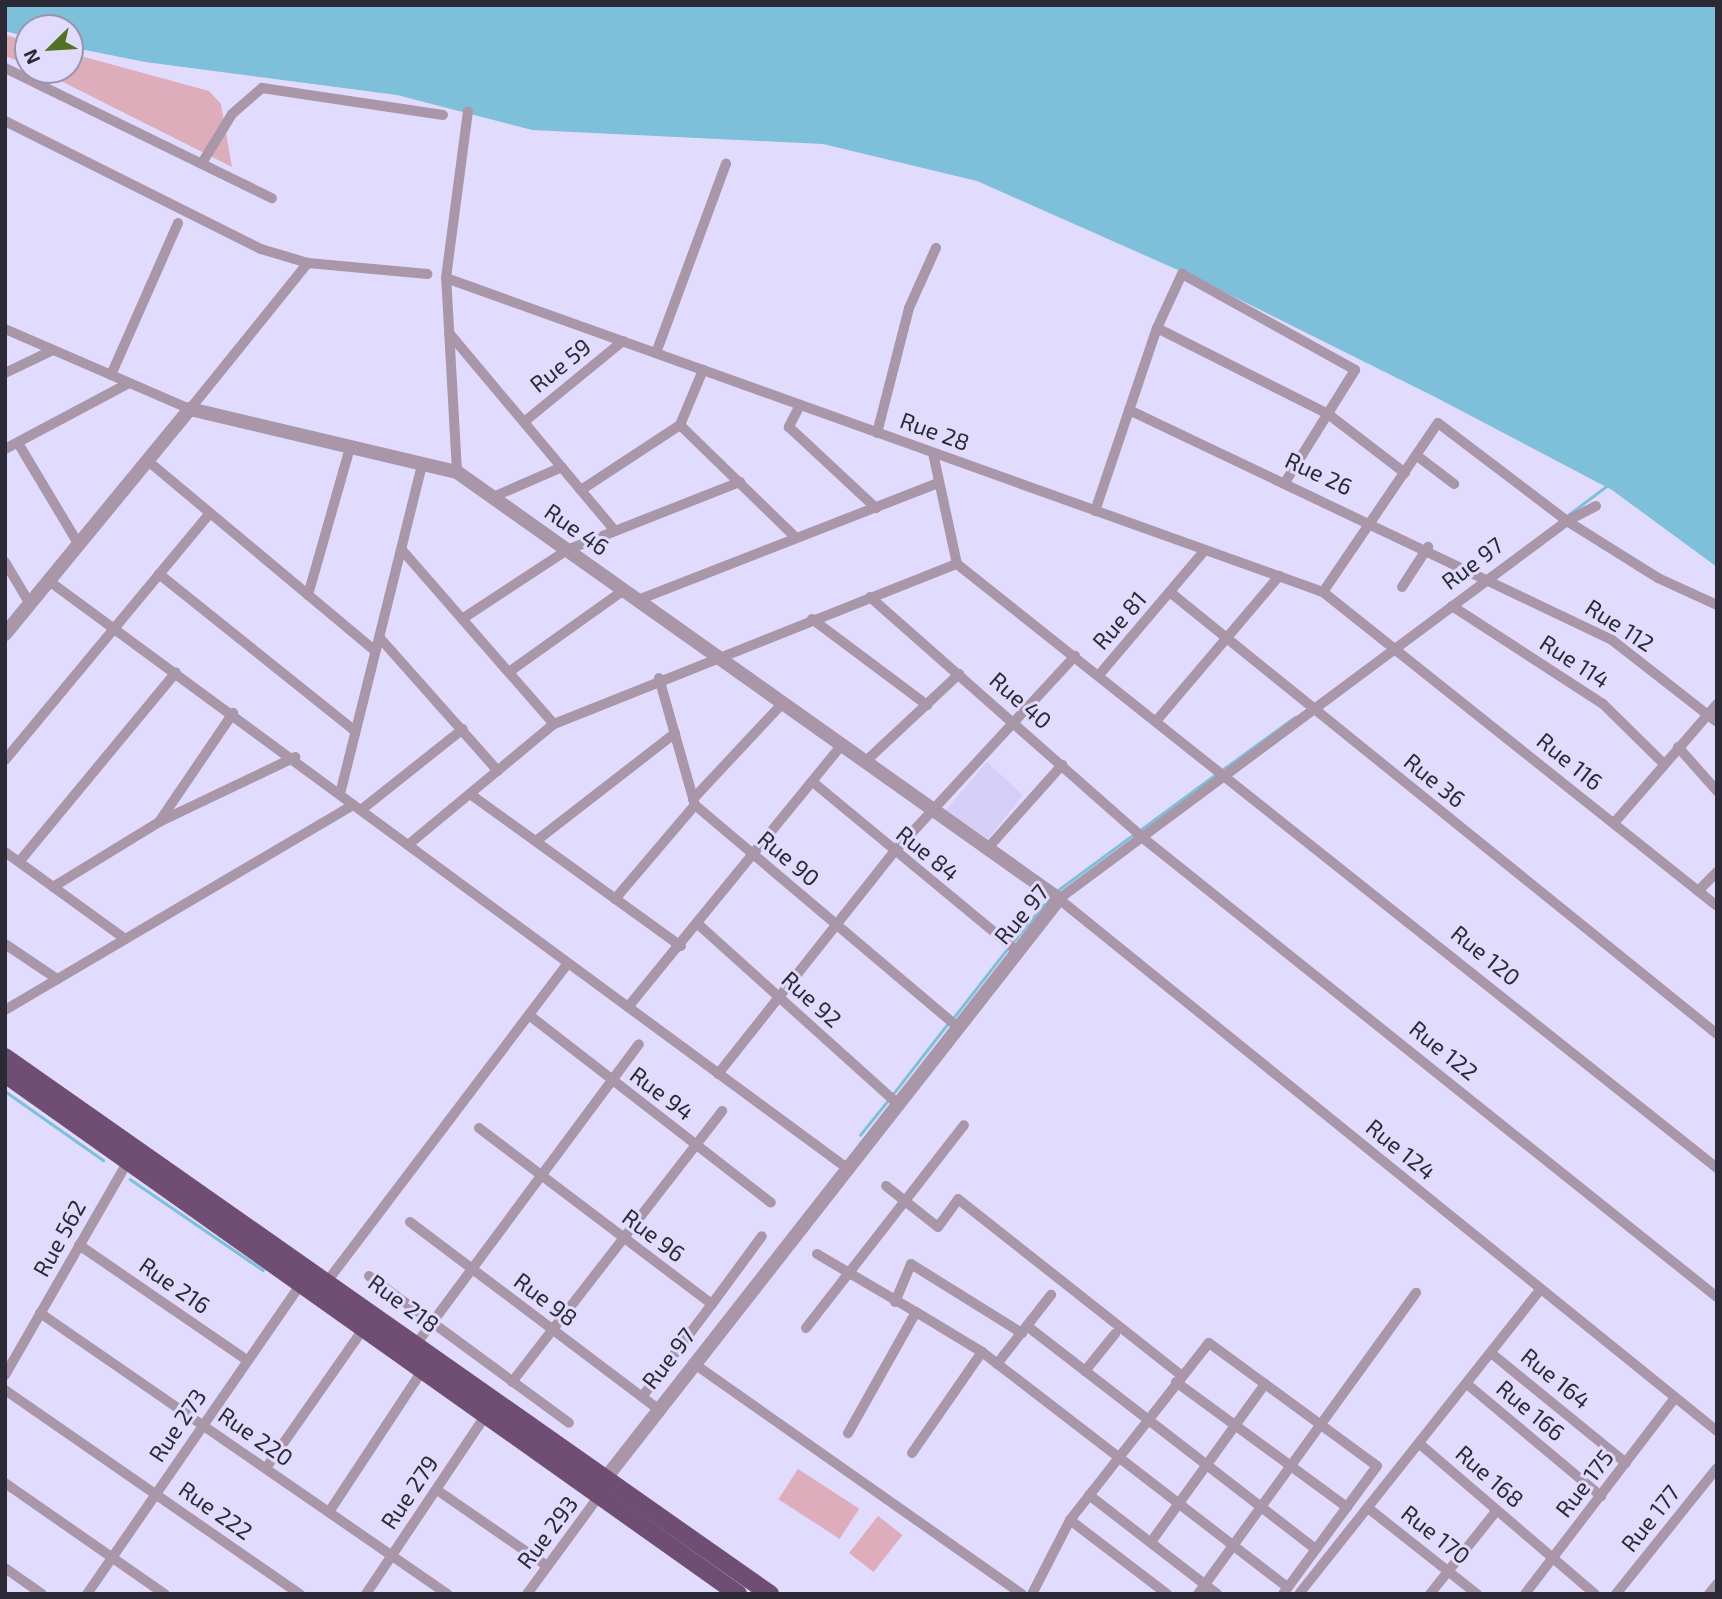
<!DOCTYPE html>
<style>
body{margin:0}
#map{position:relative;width:1722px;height:1599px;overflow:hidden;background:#e1dcfd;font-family:"Exo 2",sans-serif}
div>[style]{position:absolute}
.built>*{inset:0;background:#d5cff7}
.green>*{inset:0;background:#deadbc;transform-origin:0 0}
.water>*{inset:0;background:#7ebfda}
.stream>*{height:2.5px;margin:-1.25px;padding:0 1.25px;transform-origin:1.25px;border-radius:1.25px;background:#7ebfda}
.minor>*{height:10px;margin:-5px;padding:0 5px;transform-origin:5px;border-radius:5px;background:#a996a9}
.tertiary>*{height:14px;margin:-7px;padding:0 7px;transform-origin:7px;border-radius:7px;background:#a996a9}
.trunk>*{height:18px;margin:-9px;padding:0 9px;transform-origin:9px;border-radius:9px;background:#704d72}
span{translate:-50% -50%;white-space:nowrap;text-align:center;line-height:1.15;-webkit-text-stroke:6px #e1dcfd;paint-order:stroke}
.street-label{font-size:23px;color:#2d2a37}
.frame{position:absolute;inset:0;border:7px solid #2d2a37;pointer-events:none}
.north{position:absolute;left:14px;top:14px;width:70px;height:70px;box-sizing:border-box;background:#e1dcfd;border:2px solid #9995ae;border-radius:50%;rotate:246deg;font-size:19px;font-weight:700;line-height:28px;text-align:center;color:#2d2a37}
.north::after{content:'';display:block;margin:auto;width:24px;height:32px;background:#537125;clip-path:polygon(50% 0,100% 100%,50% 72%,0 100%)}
</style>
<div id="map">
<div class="built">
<div style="clip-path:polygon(987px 762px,1023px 795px,988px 839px,945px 811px)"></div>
</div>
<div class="green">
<div style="clip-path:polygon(5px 35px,28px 41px,28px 65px,5px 56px)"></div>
<div style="clip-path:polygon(70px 53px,209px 91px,221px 104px,232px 167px,39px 70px,70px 70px)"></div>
<div style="left:798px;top:1469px;width:73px;height:36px;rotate:33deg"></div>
<div style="left:878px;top:1516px;width:31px;height:47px;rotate:38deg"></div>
</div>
<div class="water">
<div style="clip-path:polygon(5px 5px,1717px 5px,1717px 567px,1612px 490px,1437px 398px,1196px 278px,977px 181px,823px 144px,532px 130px,397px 95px,145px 62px,70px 47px,70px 28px,28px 28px,28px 37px,5px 31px)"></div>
</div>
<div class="stream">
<div style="left:1568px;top:515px;width:50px;rotate:-36.9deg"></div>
<div style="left:1222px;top:770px;width:90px;rotate:-36deg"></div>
<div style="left:1140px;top:830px;width:94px;rotate:-36.4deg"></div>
<div style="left:1058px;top:890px;width:94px;rotate:-36.4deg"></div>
<div style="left:1012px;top:943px;width:60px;rotate:-50.4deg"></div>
<div style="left:954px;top:1017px;width:88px;rotate:-52deg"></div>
<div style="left:5px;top:1091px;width:120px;rotate:35.1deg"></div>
<div style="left:893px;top:1094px;width:91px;rotate:-52.1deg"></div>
<div style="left:860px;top:1135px;width:46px;rotate:-51.1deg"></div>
<div style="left:130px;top:1179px;width:161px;rotate:34.4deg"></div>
</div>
<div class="minor">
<div style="left:5px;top:68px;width:297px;rotate:26deg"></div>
<div style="left:5px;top:121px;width:286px;rotate:26.6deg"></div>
<div style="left:261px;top:249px;width:49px;rotate:16.6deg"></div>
<div style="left:308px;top:263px;width:120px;rotate:5.3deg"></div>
<div style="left:202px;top:163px;width:57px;rotate:-58.5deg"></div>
<div style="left:232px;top:114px;width:40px;rotate:-41deg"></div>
<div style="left:262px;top:88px;width:183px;rotate:8.5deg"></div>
<div style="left:446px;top:278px;width:932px;rotate:19.7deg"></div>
<div style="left:1323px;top:592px;width:504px;rotate:38.55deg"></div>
<div style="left:1157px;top:328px;width:191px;rotate:26.7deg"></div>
<div style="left:1328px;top:414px;width:97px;rotate:37.5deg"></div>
<div style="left:5px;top:329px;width:202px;rotate:23.4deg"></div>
<div style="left:190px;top:409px;width:188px;rotate:-51.1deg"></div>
<div style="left:449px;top:333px;width:258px;rotate:50deg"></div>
<div style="left:656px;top:353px;width:202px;rotate:-69.7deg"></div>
<div style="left:5px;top:373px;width:51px;rotate:-25.6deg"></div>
<div style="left:111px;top:375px;width:166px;rotate:-66.2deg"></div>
<div style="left:800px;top:405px;width:25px;rotate:117deg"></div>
<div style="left:789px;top:427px;width:119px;rotate:43deg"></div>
<div style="left:1129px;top:410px;width:535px;rotate:25.46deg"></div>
<div style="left:1612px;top:640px;width:133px;rotate:38deg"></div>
<div style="left:524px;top:422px;width:128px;rotate:-39.3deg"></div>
<div style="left:680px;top:425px;width:158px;rotate:44.2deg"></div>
<div style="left:877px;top:433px;width:129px;rotate:-75.6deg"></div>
<div style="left:909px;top:308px;width:66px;rotate:-65.8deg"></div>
<div style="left:18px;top:443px;width:119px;rotate:59.1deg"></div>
<div style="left:5px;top:449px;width:140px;rotate:-28deg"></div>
<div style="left:933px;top:453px;width:114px;rotate:77.8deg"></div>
<div style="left:957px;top:564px;width:971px;rotate:38.48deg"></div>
<div style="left:1416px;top:455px;width:48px;rotate:37.3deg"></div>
<div style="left:148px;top:461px;width:296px;rotate:39.9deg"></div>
<div style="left:457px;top:472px;width:194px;rotate:-93.2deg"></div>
<div style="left:446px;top:278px;width:168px;rotate:-82.5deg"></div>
<div style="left:581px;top:490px;width:118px;rotate:-33.3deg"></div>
<div style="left:680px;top:425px;width:60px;rotate:-67.3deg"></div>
<div style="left:493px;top:497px;width:75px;rotate:-23.5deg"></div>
<div style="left:1596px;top:506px;width:33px;rotate:153deg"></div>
<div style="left:1567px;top:521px;width:633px;rotate:143.35deg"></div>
<div style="left:1059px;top:899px;width:846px;rotate:38.96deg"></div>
<div style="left:1095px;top:511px;width:193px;rotate:-71.3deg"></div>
<div style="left:1157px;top:328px;width:60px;rotate:-65.2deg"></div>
<div style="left:1182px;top:274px;width:198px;rotate:29deg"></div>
<div style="left:1355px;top:370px;width:131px;rotate:121.9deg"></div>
<div style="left:402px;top:550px;width:231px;rotate:48.9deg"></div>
<div style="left:5px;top:562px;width:49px;rotate:59.2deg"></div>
<div style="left:159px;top:574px;width:251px;rotate:38.7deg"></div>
<div style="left:49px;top:581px;width:991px;rotate:36.34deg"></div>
<div style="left:1402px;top:587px;width:48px;rotate:-57deg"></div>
<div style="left:1323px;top:592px;width:204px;rotate:-55.8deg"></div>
<div style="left:1438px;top:423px;width:162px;rotate:37.2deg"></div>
<div style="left:1567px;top:521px;width:107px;rotate:32.1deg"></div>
<div style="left:1658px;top:578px;width:65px;rotate:24.6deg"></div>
<div style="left:1171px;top:593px;width:702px;rotate:38.93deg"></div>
<div style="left:308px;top:595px;width:153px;rotate:-74.1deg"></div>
<div style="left:870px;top:597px;width:364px;rotate:41.4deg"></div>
<div style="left:1143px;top:838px;width:735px;rotate:38.65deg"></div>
<div style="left:638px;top:600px;width:320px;rotate:-21.3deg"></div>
<div style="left:1452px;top:606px;width:180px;rotate:33deg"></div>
<div style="left:1603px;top:704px;width:86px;rotate:44.5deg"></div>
<div style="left:462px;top:619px;width:126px;rotate:-33.3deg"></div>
<div style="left:567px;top:550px;width:186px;rotate:-21.5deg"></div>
<div style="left:812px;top:619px;width:144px;rotate:36.8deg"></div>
<div style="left:379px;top:637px;width:179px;rotate:48.4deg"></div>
<div style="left:509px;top:672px;width:141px;rotate:-35.5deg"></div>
<div style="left:1099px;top:675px;width:164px;rotate:-49.7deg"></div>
<div style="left:659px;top:678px;width:132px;rotate:74.2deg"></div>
<div style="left:695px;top:805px;width:344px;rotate:40.2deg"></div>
<div style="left:1157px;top:720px;width:189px;rotate:-49.7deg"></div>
<div style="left:1678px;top:747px;width:59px;rotate:48.4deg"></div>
<div style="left:5px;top:760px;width:321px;rotate:-50.3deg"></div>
<div style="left:865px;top:762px;width:129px;rotate:-43.1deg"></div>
<div style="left:814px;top:783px;width:265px;rotate:39.6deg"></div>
<div style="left:341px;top:790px;width:336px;rotate:-76deg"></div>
<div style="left:470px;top:794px;width:260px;rotate:35.8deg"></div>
<div style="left:693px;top:799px;width:130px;rotate:-46.9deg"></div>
<div style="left:361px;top:810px;width:130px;rotate:-38.5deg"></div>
<div style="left:159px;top:822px;width:151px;rotate:-25.5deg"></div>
<div style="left:1614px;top:823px;width:157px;rotate:-49.1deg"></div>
<div style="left:536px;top:841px;width:176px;rotate:-37.8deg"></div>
<div style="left:408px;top:845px;width:190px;rotate:-39.7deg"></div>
<div style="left:554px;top:724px;width:434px;rotate:-21.7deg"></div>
<div style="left:987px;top:849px;width:113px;rotate:-48.2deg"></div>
<div style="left:5px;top:852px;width:148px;rotate:35.9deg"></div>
<div style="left:19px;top:862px;width:246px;rotate:-50.4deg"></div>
<div style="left:53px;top:887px;width:124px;rotate:-31.5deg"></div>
<div style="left:159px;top:822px;width:132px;rotate:-55.8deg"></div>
<div style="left:1698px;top:891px;width:27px;rotate:-45deg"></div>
<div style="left:615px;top:899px;width:123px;rotate:-49.6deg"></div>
<div style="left:699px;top:925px;width:268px;rotate:42deg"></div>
<div style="left:5px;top:944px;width:63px;rotate:33.9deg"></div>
<div style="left:628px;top:1007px;width:338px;rotate:-50.8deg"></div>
<div style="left:5px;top:1010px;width:404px;rotate:-30.5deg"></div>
<div style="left:529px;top:1015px;width:306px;rotate:37.8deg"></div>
<div style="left:718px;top:1074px;width:283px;rotate:-51.6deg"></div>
<div style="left:894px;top:852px;width:267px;rotate:-47.3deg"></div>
<div style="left:479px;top:1128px;width:292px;rotate:37.1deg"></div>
<div style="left:712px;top:1304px;width:116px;rotate:127deg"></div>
<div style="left:886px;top:1186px;width:66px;rotate:38.3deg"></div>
<div style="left:938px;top:1227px;width:34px;rotate:-54deg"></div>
<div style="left:958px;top:1199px;width:285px;rotate:38.3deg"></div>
<div style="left:410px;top:1222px;width:311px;rotate:37deg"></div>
<div style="left:79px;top:1245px;width:204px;rotate:34.4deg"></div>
<div style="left:817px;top:1254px;width:115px;rotate:30.4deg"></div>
<div style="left:916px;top:1312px;width:139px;rotate:119.3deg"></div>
<div style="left:369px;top:1276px;width:248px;rotate:36.3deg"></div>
<div style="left:329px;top:1279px;width:396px;rotate:-52.9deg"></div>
<div style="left:895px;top:1302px;width:41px;rotate:-67.2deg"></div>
<div style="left:911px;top:1264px;width:131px;rotate:31.9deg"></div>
<div style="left:712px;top:1304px;width:84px;rotate:-53.7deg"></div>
<div style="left:916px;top:1312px;width:77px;rotate:31.2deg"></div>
<div style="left:982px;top:1352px;width:386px;rotate:37.6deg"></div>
<div style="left:40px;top:1313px;width:495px;rotate:34.6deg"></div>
<div style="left:1027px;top:1326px;width:365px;rotate:37.7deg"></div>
<div style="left:806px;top:1328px;width:257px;rotate:-52.1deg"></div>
<div style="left:417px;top:1343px;width:372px;rotate:-53.4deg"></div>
<div style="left:1491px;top:1353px;width:174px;rotate:39.2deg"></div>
<div style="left:693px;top:1363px;width:402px;rotate:35.1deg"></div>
<div style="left:997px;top:1364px;width:88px;rotate:-52deg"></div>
<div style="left:1085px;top:1371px;width:48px;rotate:-51deg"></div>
<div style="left:5px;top:1375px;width:249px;rotate:-60.1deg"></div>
<div style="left:512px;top:1382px;width:343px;rotate:-52.2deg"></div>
<div style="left:1176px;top:1382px;width:212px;rotate:36.2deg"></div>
<div style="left:1467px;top:1384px;width:175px;rotate:39.9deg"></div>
<div style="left:5px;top:1390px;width:359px;rotate:34.7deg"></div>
<div style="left:1421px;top:1445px;width:229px;rotate:40.6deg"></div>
<div style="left:912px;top:1453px;width:123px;rotate:-55.3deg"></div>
<div style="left:266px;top:1468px;width:174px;rotate:-55deg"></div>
<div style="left:5px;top:1483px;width:195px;rotate:34.8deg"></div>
<div style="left:437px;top:1490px;width:134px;rotate:34.6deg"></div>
<div style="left:1089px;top:1495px;width:162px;rotate:37.7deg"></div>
<div style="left:1368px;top:1508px;width:139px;rotate:38.3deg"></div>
<div style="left:329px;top:1512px;width:173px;rotate:-56.6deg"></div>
<div style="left:1070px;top:1520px;width:122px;rotate:37.3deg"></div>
<div style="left:1151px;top:1542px;width:195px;rotate:-54.2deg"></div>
<div style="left:5px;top:1568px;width:45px;rotate:35.1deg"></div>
<div style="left:87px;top:1594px;width:380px;rotate:-55.4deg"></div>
<div style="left:366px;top:1594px;width:218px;rotate:-56.2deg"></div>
<div style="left:527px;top:1594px;width:127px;rotate:-53.7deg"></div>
<div style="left:1032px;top:1594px;width:83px;rotate:-62.8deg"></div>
<div style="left:1070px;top:1520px;width:225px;rotate:-51.9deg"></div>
<div style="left:1209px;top:1343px;width:208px;rotate:36.2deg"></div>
<div style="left:1377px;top:1466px;width:159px;rotate:126.3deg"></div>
<div style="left:1198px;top:1594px;width:372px;rotate:-54.1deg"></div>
<div style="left:1299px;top:1594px;width:389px;rotate:-51.6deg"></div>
<div style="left:1430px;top:1594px;width:107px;rotate:-51.4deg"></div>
<div style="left:1525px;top:1594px;width:247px;rotate:-52.6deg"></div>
<div style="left:1616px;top:1594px;width:161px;rotate:-51.3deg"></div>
<div style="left:1709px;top:1594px;width:13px;rotate:-51deg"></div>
</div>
<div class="tertiary">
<div style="left:5px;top:634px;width:291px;rotate:-50.6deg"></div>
<div style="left:190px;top:409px;width:274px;rotate:13.3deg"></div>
<div style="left:457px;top:472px;width:738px;rotate:35.35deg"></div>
<div style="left:1059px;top:899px;width:737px;rotate:128.05deg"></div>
</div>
<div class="trunk">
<div style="left:5px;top:1057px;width:935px;rotate:35.07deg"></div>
<div style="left:5px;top:1074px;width:899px;rotate:35.35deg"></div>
</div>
<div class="street-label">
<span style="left:560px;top:365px;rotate:-39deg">Rue 59</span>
<span style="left:935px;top:431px;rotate:20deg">Rue 28</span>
<span style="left:1319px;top:473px;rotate:25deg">Rue 26</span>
<span style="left:577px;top:529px;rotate:35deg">Rue 46</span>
<span style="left:1472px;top:563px;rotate:-37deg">Rue 97</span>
<span style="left:1119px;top:620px;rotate:-49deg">Rue 81</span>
<span style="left:1620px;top:625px;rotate:33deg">Rue 112</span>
<span style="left:1575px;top:661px;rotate:33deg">Rue 114</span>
<span style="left:1021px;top:700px;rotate:41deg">Rue 40</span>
<span style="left:1570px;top:761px;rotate:39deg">Rue 116</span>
<span style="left:1435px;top:780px;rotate:39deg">Rue 36</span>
<span style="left:928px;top:853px;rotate:39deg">Rue 84</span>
<span style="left:789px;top:858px;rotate:40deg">Rue 90</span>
<span style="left:1021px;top:914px;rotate:-50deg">Rue 97</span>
<span style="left:1486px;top:955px;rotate:39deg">Rue 120</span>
<span style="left:812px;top:999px;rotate:42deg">Rue 92</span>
<span style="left:1444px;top:1050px;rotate:39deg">Rue 122</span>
<span style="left:662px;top:1093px;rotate:37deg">Rue 94</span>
<span style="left:1401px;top:1149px;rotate:39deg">Rue 124</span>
<span style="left:654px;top:1235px;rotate:37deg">Rue 96</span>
<span style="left:59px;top:1238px;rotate:-61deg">Rue 562</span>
<span style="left:175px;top:1285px;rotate:35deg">Rue 216</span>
<span style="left:546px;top:1299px;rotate:37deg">Rue 98</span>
<span style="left:404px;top:1303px;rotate:36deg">Rue 218</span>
<span style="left:668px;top:1358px;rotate:-52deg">Rue 97</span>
<span style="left:1556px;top:1378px;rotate:39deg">Rue 164</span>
<span style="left:1531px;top:1410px;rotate:40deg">Rue 166</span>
<span style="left:177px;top:1425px;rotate:-56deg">Rue 273</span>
<span style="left:256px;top:1436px;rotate:35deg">Rue 220</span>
<span style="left:1490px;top:1476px;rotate:41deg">Rue 168</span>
<span style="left:1584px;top:1483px;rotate:-52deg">Rue 175</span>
<span style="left:409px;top:1492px;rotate:-56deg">Rue 279</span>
<span style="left:216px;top:1510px;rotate:35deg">Rue 222</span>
<span style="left:1650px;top:1518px;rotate:-51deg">Rue 177</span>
<span style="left:547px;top:1532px;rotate:-53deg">Rue 293</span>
<span style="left:1436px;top:1534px;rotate:38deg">Rue 170</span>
</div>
<div class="frame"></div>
<div class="north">N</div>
</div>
